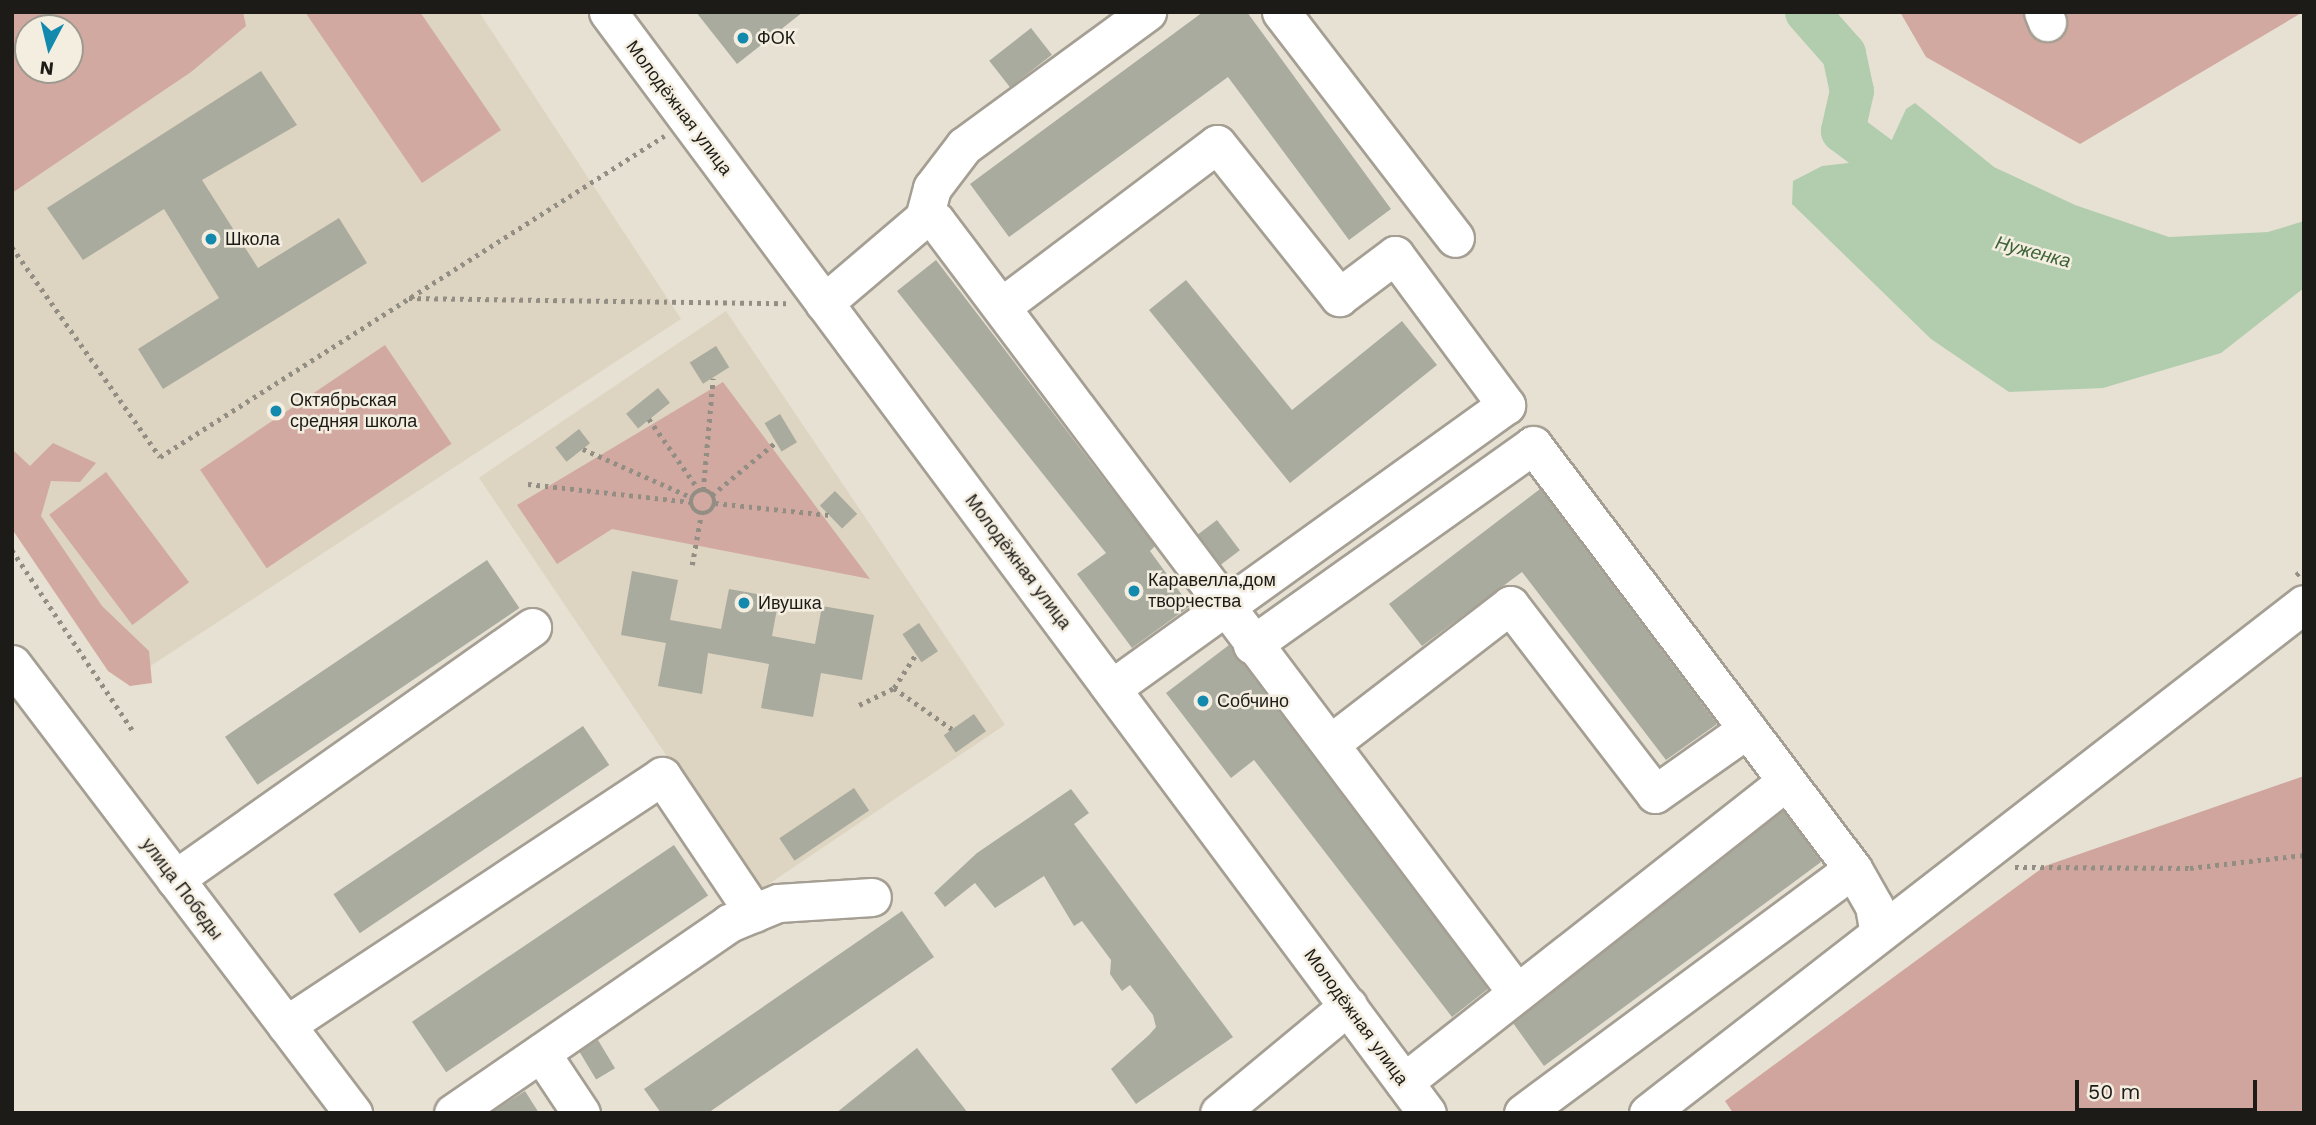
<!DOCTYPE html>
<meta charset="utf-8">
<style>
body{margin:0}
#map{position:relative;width:2316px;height:1125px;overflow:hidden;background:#e7e1d4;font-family:"Work Sans",sans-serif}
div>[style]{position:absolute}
.built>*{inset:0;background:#ddd4c1;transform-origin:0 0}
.green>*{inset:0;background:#d2a9a1;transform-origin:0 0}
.forest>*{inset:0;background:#cfa59d}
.water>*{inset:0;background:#b2cdae}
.river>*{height:44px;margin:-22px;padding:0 22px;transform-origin:22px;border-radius:22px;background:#b2cdae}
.building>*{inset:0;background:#a9ab9e;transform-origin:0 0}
.path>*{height:4.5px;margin-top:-2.25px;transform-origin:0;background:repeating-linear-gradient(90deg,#928e84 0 3.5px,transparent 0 8.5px)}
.path>.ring{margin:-2.25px;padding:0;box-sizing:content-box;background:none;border:4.5px solid #928e84;border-radius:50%}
.roads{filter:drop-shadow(2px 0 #a59f93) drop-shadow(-2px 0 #a59f93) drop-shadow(0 2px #a59f93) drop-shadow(0 -2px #a59f93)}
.minor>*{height:37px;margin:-18.5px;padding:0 18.5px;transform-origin:18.5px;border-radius:18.5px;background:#fff}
.dots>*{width:19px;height:19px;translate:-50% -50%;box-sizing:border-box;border:4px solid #f4eee1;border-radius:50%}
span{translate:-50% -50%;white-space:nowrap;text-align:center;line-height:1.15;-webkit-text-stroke:5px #f4eee1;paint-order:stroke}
.poi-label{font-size:18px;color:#1d1b17}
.left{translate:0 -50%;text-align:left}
.street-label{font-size:18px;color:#1d1b17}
.water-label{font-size:19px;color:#3c6338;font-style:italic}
.frame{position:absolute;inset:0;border:14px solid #1d1b17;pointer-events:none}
.north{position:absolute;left:14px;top:14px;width:70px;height:70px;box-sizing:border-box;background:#f4eee1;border:2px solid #9e9a90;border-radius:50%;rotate:187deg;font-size:19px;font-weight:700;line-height:28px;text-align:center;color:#1d1b17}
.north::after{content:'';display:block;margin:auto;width:24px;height:32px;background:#1289ad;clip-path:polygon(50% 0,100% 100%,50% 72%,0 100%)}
.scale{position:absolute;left:2075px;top:1080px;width:182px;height:32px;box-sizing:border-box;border:4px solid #1d1b17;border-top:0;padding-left:9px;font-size:21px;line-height:24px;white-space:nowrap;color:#1d1b17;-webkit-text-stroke:5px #f4eee1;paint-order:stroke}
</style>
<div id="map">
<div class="built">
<div style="clip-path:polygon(evenodd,43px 12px,479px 12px,681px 319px,129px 680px,12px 504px,12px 31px,43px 12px,28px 28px,70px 28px,70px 70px,28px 70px,28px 28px)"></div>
<div style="left:726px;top:311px;width:499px;height:298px;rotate:56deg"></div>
</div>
<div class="green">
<div style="clip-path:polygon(evenodd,12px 12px,243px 12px,246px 26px,191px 72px,12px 193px,12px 12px,70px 28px,70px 70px,28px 70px,28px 28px,70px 28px)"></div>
<div style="clip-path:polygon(305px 12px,420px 12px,501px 130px,422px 183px)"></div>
<div style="clip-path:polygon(1900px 12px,2303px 12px,2080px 144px,1926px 57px)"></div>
<div style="left:385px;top:345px;width:119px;height:223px;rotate:56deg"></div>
<div style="clip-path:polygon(723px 382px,870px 579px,612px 529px,557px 564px,517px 505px)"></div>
<div style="clip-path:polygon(53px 443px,96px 463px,80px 482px,51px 481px,41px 516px,102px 606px,149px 651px,152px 683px,130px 686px,108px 671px,12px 529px,12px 449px,30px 466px)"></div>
<div style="left:106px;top:472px;width:138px;height:71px;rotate:53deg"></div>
</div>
<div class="forest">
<div style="clip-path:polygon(2304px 776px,2304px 1113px,1733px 1113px,1725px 1101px,2045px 866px)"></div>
</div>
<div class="water">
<div style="clip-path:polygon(1915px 103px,1994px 167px,2075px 205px,2169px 237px,2268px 232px,2304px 221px,2304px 288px,2221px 353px,2103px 388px,2009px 392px,1931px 339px,1792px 204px,1793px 181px,1822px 166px,1883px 159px,1906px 109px)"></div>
</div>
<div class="river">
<div style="left:1807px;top:12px;width:56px;rotate:48.6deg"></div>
<div style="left:1844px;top:54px;width:38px;rotate:78deg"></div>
<div style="left:1852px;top:91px;width:41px;rotate:102.7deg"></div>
<div style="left:1843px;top:131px;width:109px;rotate:36.8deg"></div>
</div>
<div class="building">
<div style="clip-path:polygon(696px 12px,803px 12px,737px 64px)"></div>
<div style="clip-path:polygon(1203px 12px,1247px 12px,1391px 209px,1349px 240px,1228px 77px,1009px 237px,970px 184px)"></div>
<div style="left:1031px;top:28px;width:34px;height:53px;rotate:52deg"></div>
<div style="clip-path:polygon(261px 71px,297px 125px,202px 180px,258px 268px,339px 218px,367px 263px,163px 389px,138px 349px,219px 298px,164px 209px,83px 260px,47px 208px)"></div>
<div style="clip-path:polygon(936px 260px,1155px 546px,1150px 551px,1190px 606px,1132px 648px,1077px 574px,1106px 553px,897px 291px)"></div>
<div style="clip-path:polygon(1186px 280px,1292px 410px,1402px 321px,1437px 365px,1290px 483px,1149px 310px)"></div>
<div style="left:716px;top:346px;width:25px;height:31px;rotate:58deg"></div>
<div style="left:658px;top:388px;width:19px;height:41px;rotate:51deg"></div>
<div style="left:780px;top:414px;width:33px;height:18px;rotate:59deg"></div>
<div style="left:579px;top:429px;width:18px;height:30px;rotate:52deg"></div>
<div style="clip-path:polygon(1540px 489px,1717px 724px,1666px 760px,1522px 572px,1422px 646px,1389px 604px)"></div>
<div style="left:835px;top:491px;width:32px;height:21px;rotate:46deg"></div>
<div style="left:1217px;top:520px;width:38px;height:24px;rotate:53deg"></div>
<div style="left:487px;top:560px;width:58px;height:316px;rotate:56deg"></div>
<div style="clip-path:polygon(632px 571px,678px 580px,670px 620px,721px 629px,729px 589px,779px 598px,772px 636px,815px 644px,822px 606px,874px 615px,862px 680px,821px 673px,813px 717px,761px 708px,769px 664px,708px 653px,702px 694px,658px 686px,666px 643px,621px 635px)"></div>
<div style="left:919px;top:623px;width:34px;height:20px;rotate:56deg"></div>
<div style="clip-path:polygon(1229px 645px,1488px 989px,1452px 1017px,1254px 760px,1231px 778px,1166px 693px)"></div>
<div style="left:974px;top:714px;width:21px;height:37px;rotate:55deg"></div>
<div style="left:583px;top:726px;width:47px;height:301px;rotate:56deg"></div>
<div style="left:854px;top:788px;width:27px;height:90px;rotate:56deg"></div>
<div style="clip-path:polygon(1071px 789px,1089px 813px,1074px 824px,1233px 1037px,1136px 1104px,1111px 1069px,1149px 1035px,1156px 1027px,1153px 1015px,1130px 985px,1122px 991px,1110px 974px,1111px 960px,1082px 921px,1074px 926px,1044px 876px,995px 908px,975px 883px,945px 907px,934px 893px,977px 853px)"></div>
<div style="clip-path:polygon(1783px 810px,1821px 862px,1544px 1066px,1513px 1023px)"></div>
<div style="left:674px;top:845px;width:61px;height:316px;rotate:56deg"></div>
<div style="clip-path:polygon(902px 911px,934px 957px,708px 1113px,661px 1113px,644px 1089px)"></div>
<div style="left:598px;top:1040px;width:33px;height:22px;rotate:59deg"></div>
<div style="clip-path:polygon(917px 1048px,968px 1113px,836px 1113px)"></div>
<div style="clip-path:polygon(525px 1091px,539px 1113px,490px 1113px,495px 1110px)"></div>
</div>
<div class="path">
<div style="left:12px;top:247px;width:257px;rotate:54.8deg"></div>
<div style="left:160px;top:457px;width:598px;rotate:-32.49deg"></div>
<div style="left:409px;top:298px;width:380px;rotate:0.8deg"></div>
<div style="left:649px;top:419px;width:87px;rotate:54.8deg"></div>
<div style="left:583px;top:449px;width:118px;rotate:24deg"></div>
<div style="left:528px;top:484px;width:163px;rotate:6.3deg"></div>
<div class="ring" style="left:691px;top:490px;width:19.5px;height:19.5px"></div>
<div style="left:703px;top:490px;width:112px;rotate:-84.9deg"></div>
<div style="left:712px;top:495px;width:83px;rotate:-39.6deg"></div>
<div style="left:715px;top:503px;width:116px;rotate:6deg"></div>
<div style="left:12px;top:550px;width:218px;rotate:56.2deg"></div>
<div style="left:692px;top:565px;width:51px;rotate:-79.8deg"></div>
<div style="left:2296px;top:575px;width:10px;rotate:-37deg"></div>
<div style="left:894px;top:688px;width:71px;rotate:35.3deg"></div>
<div style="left:859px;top:705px;width:39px;rotate:-26deg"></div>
<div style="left:894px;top:688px;width:40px;rotate:-57.1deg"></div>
<div style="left:2015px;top:867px;width:175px;rotate:0.3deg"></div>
<div style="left:2190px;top:868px;width:115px;rotate:-6.5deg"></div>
</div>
<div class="roads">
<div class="minor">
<div style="left:608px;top:12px;width:1372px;rotate:53.36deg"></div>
<div style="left:1281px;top:12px;width:285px;rotate:52.4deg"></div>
<div style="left:2043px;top:12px;width:11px;rotate:68deg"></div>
<div style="left:924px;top:218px;width:31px;rotate:-75deg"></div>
<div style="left:932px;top:188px;width:53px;rotate:-52.7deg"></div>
<div style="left:964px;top:146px;width:227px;rotate:-36.2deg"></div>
<div style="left:824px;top:303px;width:131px;rotate:-40.4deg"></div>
<div style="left:924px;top:218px;width:12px;rotate:14deg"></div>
<div style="left:936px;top:221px;width:966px;rotate:53.04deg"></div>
<div style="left:1002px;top:306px;width:269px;rotate:-37deg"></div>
<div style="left:1217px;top:144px;width:196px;rotate:51.4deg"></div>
<div style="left:1339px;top:297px;width:70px;rotate:-36.9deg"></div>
<div style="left:1395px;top:255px;width:187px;rotate:53.5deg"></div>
<div style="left:1506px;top:405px;width:484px;rotate:144.3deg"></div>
<div style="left:1252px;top:645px;width:345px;rotate:-35.4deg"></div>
<div style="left:1533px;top:445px;width:531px;rotate:52.96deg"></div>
<div style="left:1853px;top:869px;width:43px;rotate:60.4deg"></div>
<div style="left:1874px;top:906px;width:23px;rotate:80deg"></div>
<div style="left:12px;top:664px;width:564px;rotate:52.78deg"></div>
<div style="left:1331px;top:743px;width:226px;rotate:-37.6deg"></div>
<div style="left:1510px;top:605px;width:238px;rotate:52.5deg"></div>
<div style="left:1655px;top:794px;width:113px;rotate:-35.2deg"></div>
<div style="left:175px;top:879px;width:437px;rotate:-35.2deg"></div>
<div style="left:286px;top:1025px;width:451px;rotate:-33.5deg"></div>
<div style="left:662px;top:776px;width:165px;rotate:56.1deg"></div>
<div style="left:541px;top:1053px;width:72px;rotate:56.3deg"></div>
<div style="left:1404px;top:1082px;width:486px;rotate:-38.2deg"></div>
<div style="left:453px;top:1113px;width:335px;rotate:-34.5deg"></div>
<div style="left:729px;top:923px;width:53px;rotate:-22.2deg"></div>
<div style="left:778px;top:903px;width:94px;rotate:-3.7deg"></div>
<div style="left:1219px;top:1113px;width:168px;rotate:-39.7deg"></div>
<div style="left:1523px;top:1113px;width:410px;rotate:-36.5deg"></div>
<div style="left:1648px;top:1113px;width:830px;rotate:-37.81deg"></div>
</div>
</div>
<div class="dots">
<div style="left:743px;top:38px;background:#1289ad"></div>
<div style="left:211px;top:239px;background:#1289ad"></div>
<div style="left:276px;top:411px;background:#1289ad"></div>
<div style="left:1134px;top:591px;background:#1289ad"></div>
<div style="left:744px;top:603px;background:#1289ad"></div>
<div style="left:1203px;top:701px;background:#1289ad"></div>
</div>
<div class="poi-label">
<span class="left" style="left:757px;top:38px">ФОК</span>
<span class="left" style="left:225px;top:239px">Школа</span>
<span class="left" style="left:290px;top:411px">Октябрьская<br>средняя школа</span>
<span class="left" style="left:1148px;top:591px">Каравелла,дом<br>творчества</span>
<span class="left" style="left:758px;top:603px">Ивушка</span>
<span class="left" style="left:1217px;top:701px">Собчино</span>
</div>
<div class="street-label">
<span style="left:679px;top:108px;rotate:53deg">Молодёжная улица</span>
<span style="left:1018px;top:562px;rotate:53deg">Молодёжная улица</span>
<span style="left:182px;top:889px;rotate:53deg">улица Победы</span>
<span style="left:1356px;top:1017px;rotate:54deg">Молодёжная улица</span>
</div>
<div class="water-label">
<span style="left:2033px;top:252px;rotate:15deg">Нуженка</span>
</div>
<div class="frame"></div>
<div class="north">N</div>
<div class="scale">50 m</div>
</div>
